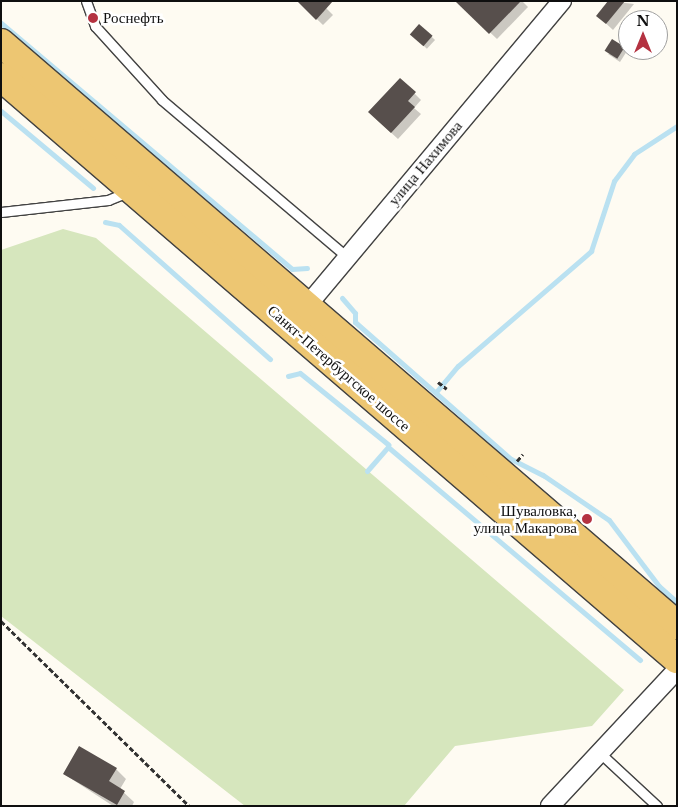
<!DOCTYPE html>
<meta charset="utf-8">
<style>
body{margin:0}
#map{position:relative;width:678px;height:807px;overflow:hidden;background:#fefbf2;font-family:"Libre Baskerville",serif}
div>[style]{position:absolute}
.green>*{inset:0;background:#d6e6bd}
.shadow>*{inset:0;background:#0003;transform-origin:0 0}
.stream>*{height:5px;margin:-2.5px;padding:0 2.5px;transform-origin:2.5px;border-radius:2.5px;background:#bae1f1}
.building>*{inset:0;background:#574f4c;transform-origin:0 0}
.path>*{height:3px;margin-top:-1.5px;transform-origin:0;background:repeating-linear-gradient(90deg,#313131 0 5px,transparent 0 7.5px)}
.roads{filter:drop-shadow(1px 0 #424242) drop-shadow(-1px 0 #424242) drop-shadow(0 1px #424242) drop-shadow(0 -1px #424242)}
.service>*{height:9px;margin:-4.5px;padding:0 4.5px;transform-origin:4.5px;border-radius:4.5px;background:#fff}
.minor>*{height:18px;margin:-9px;padding:0 9px;transform-origin:9px;border-radius:9px;background:#fff}
.primary>*{height:28px;margin:-14px;padding:0 14px;transform-origin:14px;border-radius:14px;background:#edc672}
.dots>*{width:14px;height:14px;translate:-50% -50%;box-sizing:border-box;border:2px solid #fff;border-radius:50%}
span{translate:-50% -50%;white-space:nowrap;text-align:center;line-height:1.15;-webkit-text-stroke:5px #fff;paint-order:stroke}
.poi-label{font-size:15px;color:#0f0f0f}
.left{translate:0 -50%;text-align:left}
.right{translate:-100% -50%;text-align:right}
.street-label{font-size:15px;color:#0f0f0f}
.frame{position:absolute;inset:0;border:2px solid #0f0f0f;pointer-events:none}
.north{position:absolute;left:618px;top:10px;width:50px;height:50px;box-sizing:border-box;background:#fff;border:1px solid #9f9f9f;border-radius:50%;rotate:0deg;font-size:14px;font-weight:700;line-height:20px;text-align:center;color:#0f0f0f}
.north::after{content:'';display:block;margin:auto;width:18px;height:22px;background:#b43241;clip-path:polygon(50% 0,100% 100%,50% 72%,0 100%)}
</style>
<div id="map">
<div class="green">
<div style="clip-path:polygon(63px 229px,96px 238px,624px 690px,592px 726px,455px 746px,404px 806px,245px 806px,1px 616px,1px 250px)"></div>
</div>
<div class="shadow">
<div style="clip-path:polygon(298px 1px,319px 1px,333px 15px,323px 25px)"></div>
<div style="clip-path:polygon(469px 1px,522px 1px,528px 7px,497px 39px,463px 7px)"></div>
<div style="clip-path:polygon(610px 1px,634px 4px,613px 30px,598px 16px)"></div>
<div style="left:419px;top:25px;width:22px;height:12px;rotate:43deg"></div>
<div style="clip-path:polygon(624px 48px,627px 51px,620px 62px,608px 54px)"></div>
<div style="clip-path:polygon(400px 79px,421px 100px,414px 108px,421px 114px,398px 139px,376px 119px)"></div>
<div style="clip-path:polygon(116px 769px,126px 779px,120px 789px,134px 802px,132px 806px,113px 806px,64px 774px)"></div>
</div>
<div class="stream">
<div style="left:1px;top:23px;width:381px;rotate:40.2deg"></div>
<div style="left:292px;top:269px;width:15px;rotate:-4deg"></div>
<div style="left:1px;top:111px;width:120px;rotate:39.9deg"></div>
<div style="left:105px;top:222px;width:14px;rotate:12deg"></div>
<div style="left:119px;top:225px;width:202px;rotate:41.6deg"></div>
<div style="left:342px;top:298px;width:20px;rotate:49deg"></div>
<div style="left:355px;top:313px;width:9px;rotate:90deg"></div>
<div style="left:355px;top:322px;width:208px;rotate:41.3deg"></div>
<div style="left:511px;top:459px;width:36px;rotate:27deg"></div>
<div style="left:543px;top:475px;width:80px;rotate:34.3deg"></div>
<div style="left:609px;top:520px;width:83px;rotate:52.9deg"></div>
<div style="left:659px;top:586px;width:24px;rotate:42deg"></div>
<div style="left:288px;top:376px;width:12px;rotate:-14deg"></div>
<div style="left:300px;top:373px;width:114px;rotate:39deg"></div>
<div style="left:436px;top:392px;width:34px;rotate:-50deg"></div>
<div style="left:458px;top:366px;width:176px;rotate:-40.8deg"></div>
<div style="left:591px;top:251px;width:74px;rotate:-71.8deg"></div>
<div style="left:614px;top:181px;width:34px;rotate:-53deg"></div>
<div style="left:634px;top:154px;width:51px;rotate:-33.1deg"></div>
<div style="left:367px;top:471px;width:32px;rotate:-49deg"></div>
<div style="left:388px;top:447px;width:330px;rotate:40.2deg"></div>
</div>
<div class="building">
<div style="clip-path:polygon(297px 1px,333px 1px,316px 20px)"></div>
<div style="clip-path:polygon(455px 1px,521px 1px,489px 34px)"></div>
<div style="clip-path:polygon(608px 1px,625px 1px,606px 24px,596px 16px)"></div>
<div style="left:419px;top:24px;width:18px;height:14px;rotate:41deg"></div>
<div style="left:612px;top:39px;width:15px;height:14px;rotate:32deg"></div>
<div style="clip-path:polygon(400px 78px,416px 92px,408px 101px,415px 107px,391px 133px,368px 112px)"></div>
<div style="clip-path:polygon(79px 746px,117px 768px,109px 781px,125px 791px,117px 805px,63px 774px)"></div>
</div>
<div class="path">
<div style="left:438px;top:382px;width:11px;rotate:38deg"></div>
<div style="left:517px;top:461px;width:9px;rotate:-49deg"></div>
<div style="left:1px;top:621px;width:264px;rotate:44.5deg"></div>
</div>
<div class="roads">
<div class="service">
<div style="left:86px;top:1px;width:27px;rotate:70deg"></div>
<div style="left:95px;top:26px;width:100px;rotate:47.8deg"></div>
<div style="left:162px;top:100px;width:243px;rotate:40.3deg"></div>
<div style="left:1px;top:212px;width:108px;rotate:-6.4deg"></div>
<div style="left:108px;top:200px;width:24px;rotate:-22deg"></div>
<div style="left:600px;top:753px;width:78px;rotate:42.9deg"></div>
</div>
<div class="minor">
<div style="left:301px;top:313px;width:407px;rotate:-50.1deg"></div>
<div style="left:550px;top:806px;width:186px;rotate:-47deg"></div>
</div>
<div class="primary">
<div style="left:1px;top:43px;width:892px;rotate:40.73deg"></div>
<div style="left:1px;top:77px;width:892px;rotate:40.73deg"></div>
</div>
</div>
<div class="dots">
<div style="left:93px;top:18px;background:#b43241"></div>
<div style="left:587px;top:519px;background:#b43241"></div>
</div>
<div class="poi-label">
<span class="left" style="left:103px;top:18px">Роснефть</span>
<span class="right" style="left:577px;top:519px">Шуваловка,<br>улица Макарова</span>
</div>
<div class="street-label">
<span style="left:425px;top:163px;rotate:-50deg">улица Нахимова</span>
<span style="left:339px;top:368px;rotate:41deg">Санкт-Петербургское шоссе</span>
</div>
<div class="frame"></div>
<div class="north">N</div>
</div>
